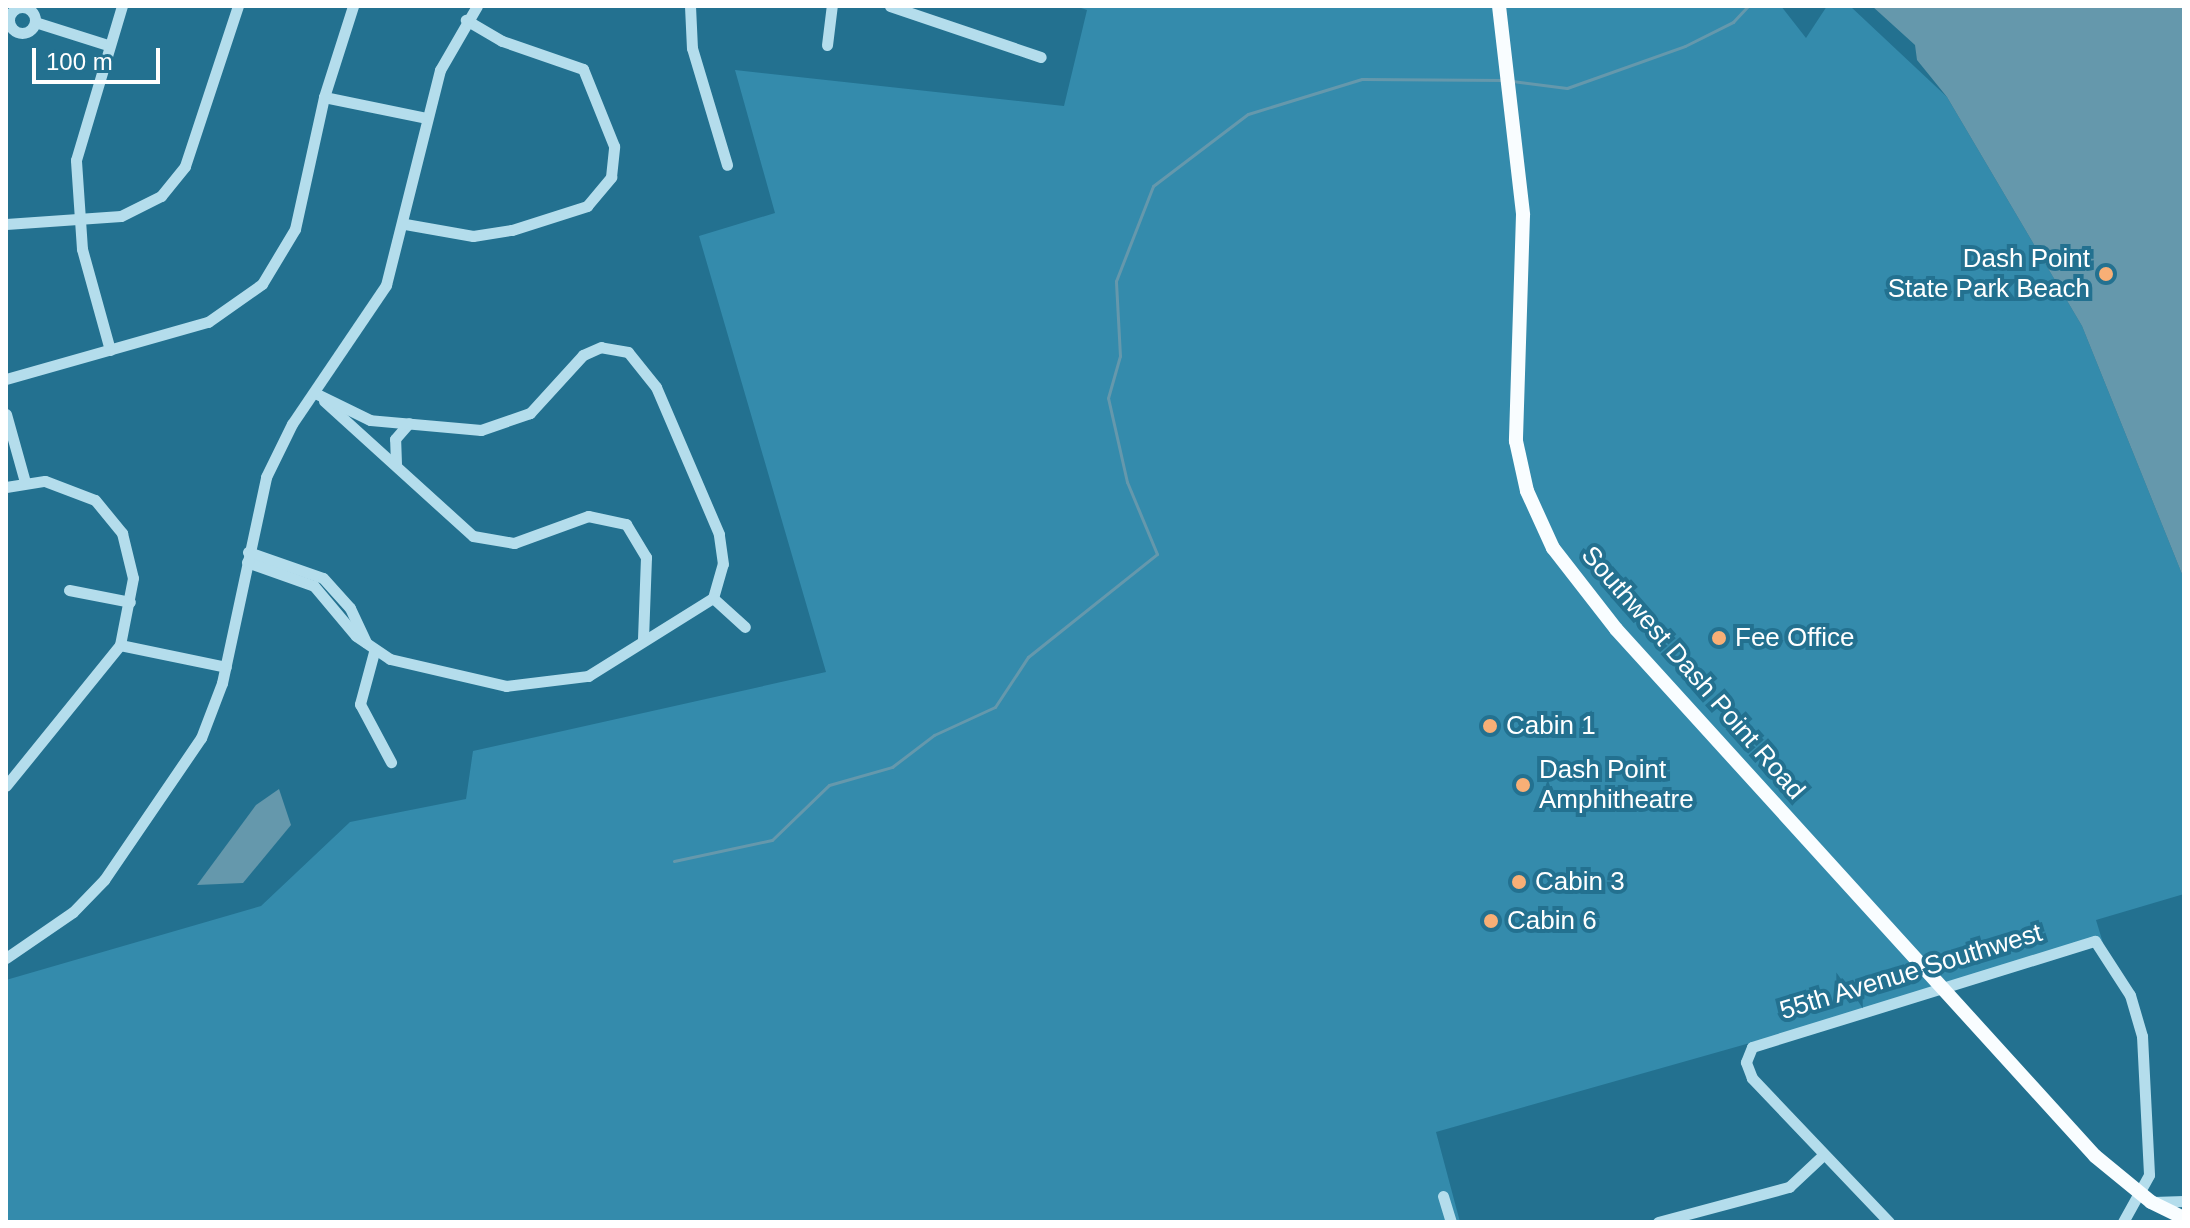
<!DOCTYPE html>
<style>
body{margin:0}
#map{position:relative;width:2190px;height:1228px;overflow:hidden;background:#237190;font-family:Helvetica,sans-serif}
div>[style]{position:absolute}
.green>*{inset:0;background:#348bac}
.water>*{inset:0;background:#6598ac}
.stream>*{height:3px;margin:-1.5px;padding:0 1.5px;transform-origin:1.5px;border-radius:1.5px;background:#6598ac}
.minor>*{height:11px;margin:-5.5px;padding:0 5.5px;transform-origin:5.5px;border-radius:5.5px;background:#b4ddec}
.minor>.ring{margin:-5.5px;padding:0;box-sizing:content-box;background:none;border:11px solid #b4ddec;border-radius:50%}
.major>*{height:14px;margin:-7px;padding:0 7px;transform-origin:7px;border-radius:7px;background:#f9fdff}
.dots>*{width:22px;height:22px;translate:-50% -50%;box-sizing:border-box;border:4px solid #237190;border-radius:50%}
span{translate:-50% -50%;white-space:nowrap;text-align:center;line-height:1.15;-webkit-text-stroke:8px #237190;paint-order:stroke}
.poi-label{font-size:26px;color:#fff}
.right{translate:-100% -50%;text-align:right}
.left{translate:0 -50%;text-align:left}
.street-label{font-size:26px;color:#fff}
.frame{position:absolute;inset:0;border:8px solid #fff;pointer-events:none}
.scale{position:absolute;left:32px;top:48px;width:128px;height:36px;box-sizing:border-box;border:4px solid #fff;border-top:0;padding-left:10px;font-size:24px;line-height:28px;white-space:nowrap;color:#fff;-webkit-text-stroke:6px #237190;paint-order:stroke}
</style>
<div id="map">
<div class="green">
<div style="clip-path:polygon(1075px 6px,1781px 6px,1806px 38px,1827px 6px,1850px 6px,1947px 97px,2082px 326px,2184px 579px,2184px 894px,2096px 920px,2103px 943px,1436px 1132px,1460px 1222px,6px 1222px,6px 980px,261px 906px,350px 822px,466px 799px,473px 751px,826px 672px,699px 236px,775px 213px,735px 70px,1064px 106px,1087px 10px)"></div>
</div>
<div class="water">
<div style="clip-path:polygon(1872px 6px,2184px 6px,2184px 579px,2082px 326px,1947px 97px,1917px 60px,1915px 45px)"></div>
<div style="clip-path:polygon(279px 789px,291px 825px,243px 883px,197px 885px,256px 805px)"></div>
</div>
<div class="stream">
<div style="left:1512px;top:81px;width:55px;rotate:7.3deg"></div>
<div style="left:1567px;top:88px;width:125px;rotate:-19.6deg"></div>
<div style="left:1685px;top:46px;width:54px;rotate:-26.6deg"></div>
<div style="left:1733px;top:22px;width:22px;rotate:-47deg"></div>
<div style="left:674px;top:861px;width:100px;rotate:-12.1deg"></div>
<div style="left:772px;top:840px;width:79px;rotate:-44deg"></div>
<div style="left:829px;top:785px;width:66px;rotate:-15.9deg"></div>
<div style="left:892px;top:767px;width:53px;rotate:-37.3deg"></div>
<div style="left:934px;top:735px;width:67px;rotate:-24.7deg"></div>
<div style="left:995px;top:707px;width:60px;rotate:-56.6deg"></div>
<div style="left:1028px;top:657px;width:165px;rotate:-38.6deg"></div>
<div style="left:1157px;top:554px;width:78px;rotate:-112.6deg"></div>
<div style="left:1127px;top:482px;width:86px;rotate:-102.7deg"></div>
<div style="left:1108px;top:398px;width:44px;rotate:-74.1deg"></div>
<div style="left:1120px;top:356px;width:75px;rotate:-93.1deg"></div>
<div style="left:1116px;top:281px;width:102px;rotate:-68.7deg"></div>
<div style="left:1153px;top:186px;width:119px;rotate:-37.2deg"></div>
<div style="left:1248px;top:114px;width:119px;rotate:-17.1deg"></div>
<div style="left:1362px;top:79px;width:142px;rotate:0.4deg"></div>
</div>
<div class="minor">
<div style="left:690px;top:6px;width:42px;rotate:87.3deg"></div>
<div style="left:692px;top:48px;width:122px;rotate:73.3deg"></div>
<div style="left:890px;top:6px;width:159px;rotate:18.7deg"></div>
<div class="ring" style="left:9px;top:7px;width:15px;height:15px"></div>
<div style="left:35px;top:22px;width:77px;rotate:17.5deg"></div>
<div style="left:827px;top:45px;width:39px;rotate:-83deg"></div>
<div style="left:324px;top:97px;width:104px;rotate:11.6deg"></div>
<div style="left:6px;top:224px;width:115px;rotate:-4deg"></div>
<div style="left:121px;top:216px;width:45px;rotate:-26.6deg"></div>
<div style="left:161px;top:196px;width:38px;rotate:-51deg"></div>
<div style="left:185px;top:166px;width:169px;rotate:-71.7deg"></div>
<div style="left:405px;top:224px;width:69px;rotate:10deg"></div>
<div style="left:473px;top:236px;width:39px;rotate:-9deg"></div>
<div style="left:512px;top:230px;width:79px;rotate:-17.7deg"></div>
<div style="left:587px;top:206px;width:38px;rotate:-50deg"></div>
<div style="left:611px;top:177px;width:31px;rotate:-84deg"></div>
<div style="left:614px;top:146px;width:83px;rotate:-111.9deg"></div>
<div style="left:583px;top:69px;width:86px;rotate:-160.9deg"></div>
<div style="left:502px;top:41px;width:42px;rotate:-149.7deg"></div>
<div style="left:110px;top:350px;width:105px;rotate:-105.5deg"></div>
<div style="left:82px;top:249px;width:89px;rotate:-93.9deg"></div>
<div style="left:76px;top:160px;width:161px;rotate:-73.4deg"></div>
<div style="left:6px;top:379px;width:210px;rotate:-15.8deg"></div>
<div style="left:208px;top:322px;width:66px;rotate:-35.1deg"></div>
<div style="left:262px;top:284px;width:64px;rotate:-59deg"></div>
<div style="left:295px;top:229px;width:135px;rotate:-77.6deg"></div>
<div style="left:324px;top:97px;width:96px;rotate:-72.3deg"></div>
<div style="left:324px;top:401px;width:201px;rotate:42.2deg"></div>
<div style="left:473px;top:536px;width:42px;rotate:9.7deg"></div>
<div style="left:514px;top:543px;width:79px;rotate:-20deg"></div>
<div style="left:588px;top:516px;width:39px;rotate:12deg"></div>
<div style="left:626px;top:524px;width:39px;rotate:59deg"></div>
<div style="left:646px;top:557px;width:83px;rotate:92.1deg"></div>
<div style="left:6px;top:414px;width:71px;rotate:74.4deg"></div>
<div style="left:396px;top:464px;width:25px;rotate:-92deg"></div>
<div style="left:395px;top:439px;width:21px;rotate:-49deg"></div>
<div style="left:6px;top:487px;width:39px;rotate:-9deg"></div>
<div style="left:45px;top:481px;width:53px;rotate:20.8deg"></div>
<div style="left:95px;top:500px;width:43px;rotate:50.7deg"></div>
<div style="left:122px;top:533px;width:46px;rotate:76.3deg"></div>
<div style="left:133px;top:578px;width:68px;rotate:101deg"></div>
<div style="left:120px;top:645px;width:181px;rotate:129deg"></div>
<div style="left:248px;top:552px;width:79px;rotate:19.1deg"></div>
<div style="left:323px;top:578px;width:40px;rotate:48deg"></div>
<div style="left:350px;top:608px;width:38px;rotate:65deg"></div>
<div style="left:247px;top:562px;width:71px;rotate:19.7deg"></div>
<div style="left:314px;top:586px;width:65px;rotate:50deg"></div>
<div style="left:356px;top:636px;width:41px;rotate:34.1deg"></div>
<div style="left:390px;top:659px;width:119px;rotate:13.1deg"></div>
<div style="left:506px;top:686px;width:83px;rotate:-7deg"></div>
<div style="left:588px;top:676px;width:147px;rotate:-32deg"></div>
<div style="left:713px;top:598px;width:35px;rotate:-74deg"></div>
<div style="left:723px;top:564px;width:30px;rotate:-98deg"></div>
<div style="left:719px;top:534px;width:160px;rotate:-113.2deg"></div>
<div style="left:656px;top:387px;width:45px;rotate:-128.7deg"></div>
<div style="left:628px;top:352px;width:27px;rotate:-170deg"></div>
<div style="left:601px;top:347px;width:20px;rotate:156deg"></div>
<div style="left:583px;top:355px;width:79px;rotate:132.4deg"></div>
<div style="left:530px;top:413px;width:52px;rotate:160.9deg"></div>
<div style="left:481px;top:430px;width:111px;rotate:-174.9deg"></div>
<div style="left:370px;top:420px;width:61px;rotate:-153.9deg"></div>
<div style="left:69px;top:590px;width:62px;rotate:11.1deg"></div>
<div style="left:713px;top:598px;width:43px;rotate:42.2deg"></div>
<div style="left:120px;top:645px;width:108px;rotate:11.7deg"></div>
<div style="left:374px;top:652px;width:54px;rotate:105.1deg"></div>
<div style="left:360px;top:704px;width:66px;rotate:61.9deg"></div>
<div style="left:6px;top:958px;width:81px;rotate:-34.5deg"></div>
<div style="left:73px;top:912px;width:45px;rotate:-45.9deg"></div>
<div style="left:104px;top:880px;width:172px;rotate:-55.7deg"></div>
<div style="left:201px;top:738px;width:59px;rotate:-69.1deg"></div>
<div style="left:222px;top:683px;width:211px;rotate:-77.9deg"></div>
<div style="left:266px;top:477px;width:59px;rotate:-63.9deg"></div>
<div style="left:292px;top:424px;width:168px;rotate:-55.9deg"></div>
<div style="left:386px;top:285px;width:222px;rotate:-75.9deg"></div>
<div style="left:440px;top:70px;width:74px;rotate:-60deg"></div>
<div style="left:1443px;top:1196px;width:27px;rotate:73deg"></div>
<div style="left:2153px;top:1202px;width:31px;rotate:-2deg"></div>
<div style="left:1658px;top:1222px;width:136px;rotate:-15deg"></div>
<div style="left:1789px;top:1187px;width:45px;rotate:-43.2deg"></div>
<div style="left:1889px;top:1222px;width:199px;rotate:-133.6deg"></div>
<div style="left:1752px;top:1078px;width:17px;rotate:-111deg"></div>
<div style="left:1746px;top:1062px;width:16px;rotate:-68deg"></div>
<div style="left:1752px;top:1047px;width:359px;rotate:-17.2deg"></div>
<div style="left:2095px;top:941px;width:64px;rotate:57.1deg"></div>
<div style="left:2130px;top:995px;width:43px;rotate:73.7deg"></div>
<div style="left:2142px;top:1036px;width:139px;rotate:87.1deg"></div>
<div style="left:2149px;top:1175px;width:54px;rotate:119deg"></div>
</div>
<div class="major">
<div style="left:1499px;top:6px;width:210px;rotate:83.4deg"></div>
<div style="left:1523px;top:215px;width:226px;rotate:91.8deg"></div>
<div style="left:1516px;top:441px;width:51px;rotate:77.6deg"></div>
<div style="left:1527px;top:491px;width:63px;rotate:65.5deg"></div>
<div style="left:1553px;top:548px;width:103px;rotate:52.1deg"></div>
<div style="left:1616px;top:629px;width:712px;rotate:47.73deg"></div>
<div style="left:2095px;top:1156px;width:72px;rotate:39.4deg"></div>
<div style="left:2151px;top:1202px;width:37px;rotate:26deg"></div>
</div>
<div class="dots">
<div style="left:2106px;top:274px;background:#f8af76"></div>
<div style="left:1719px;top:638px;background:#f8af76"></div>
<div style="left:1490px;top:726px;background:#f8af76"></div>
<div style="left:1523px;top:785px;background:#f8af76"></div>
<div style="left:1519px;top:882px;background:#f8af76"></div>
<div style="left:1491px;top:921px;background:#f8af76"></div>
</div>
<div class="poi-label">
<span class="right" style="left:2090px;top:274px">Dash Point<br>State Park Beach</span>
<span class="left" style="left:1735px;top:638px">Fee Office</span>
<span class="left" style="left:1506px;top:726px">Cabin 1</span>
<span class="left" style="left:1539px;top:785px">Dash Point<br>Amphitheatre</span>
<span class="left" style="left:1535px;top:882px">Cabin 3</span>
<span class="left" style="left:1507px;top:921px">Cabin 6</span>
</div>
<div class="street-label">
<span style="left:1693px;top:673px;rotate:49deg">Southwest Dash Point Road</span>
<span style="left:1911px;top:972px;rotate:-17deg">55th Avenue Southwest</span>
</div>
<div class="frame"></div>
<div class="scale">100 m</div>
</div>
